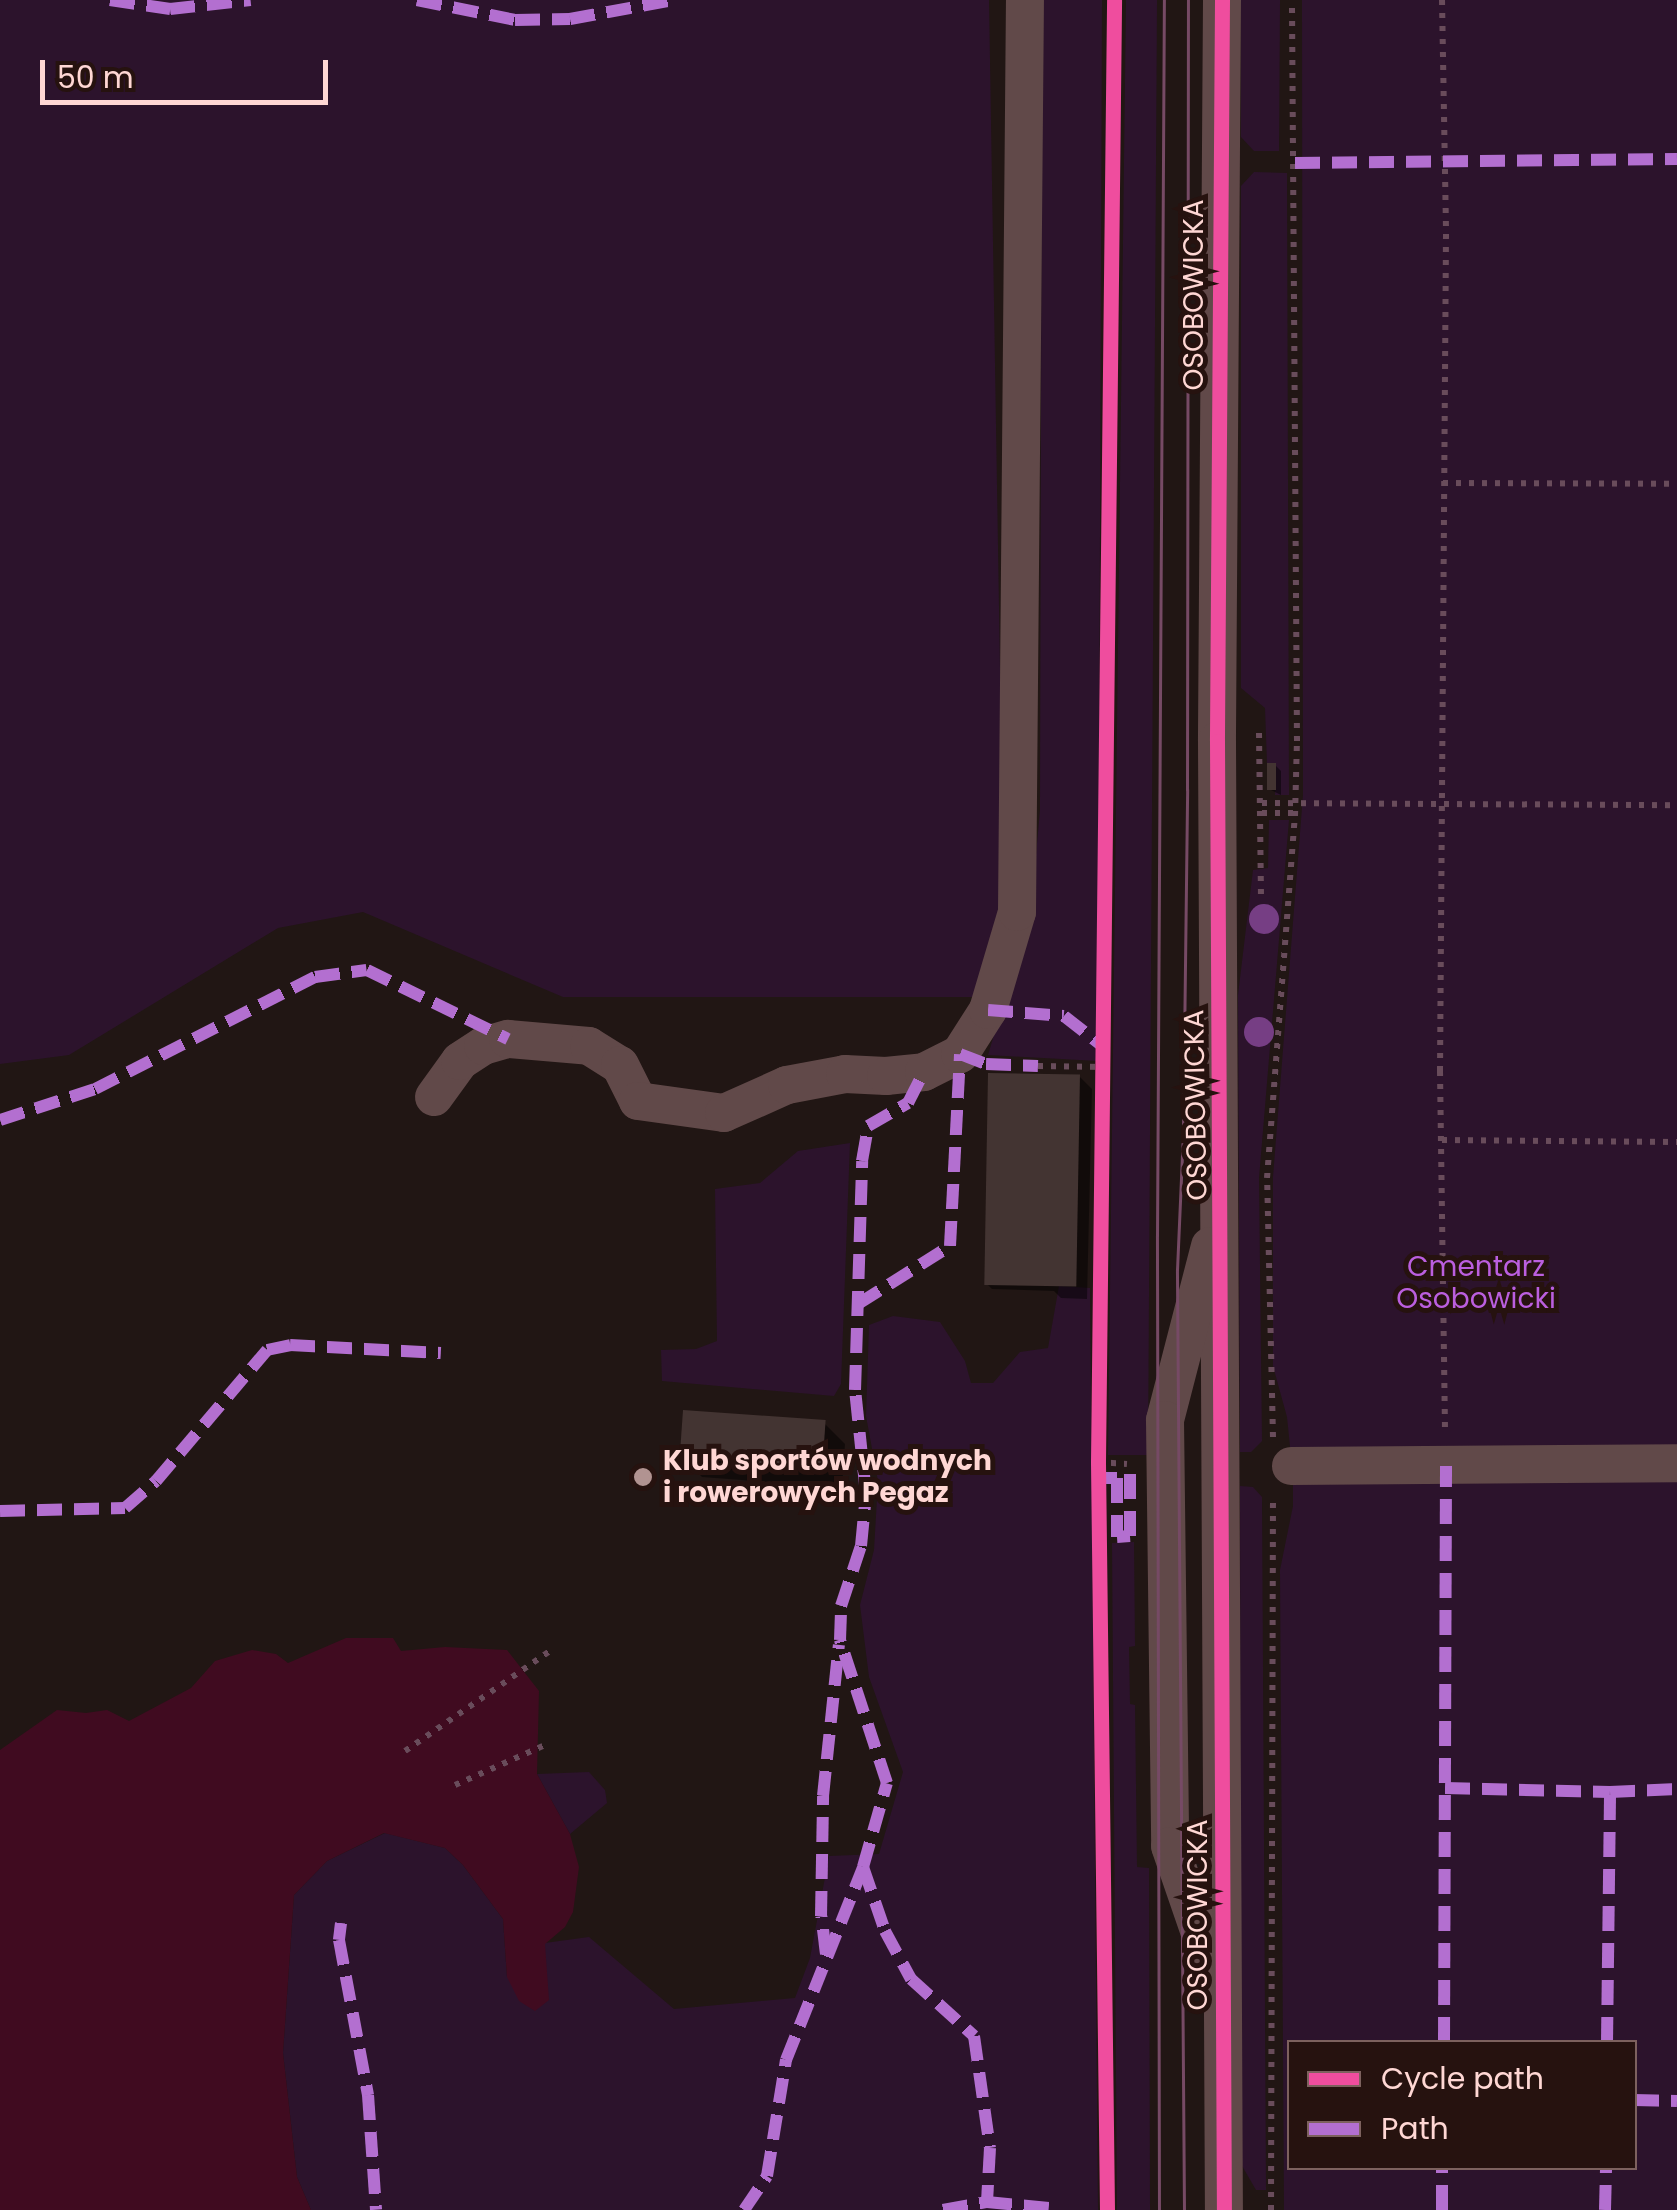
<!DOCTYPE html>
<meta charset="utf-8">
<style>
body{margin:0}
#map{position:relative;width:1677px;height:2210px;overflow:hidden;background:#211614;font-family:Poppins,sans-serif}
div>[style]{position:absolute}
.green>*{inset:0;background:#2c132c}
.water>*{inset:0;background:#400b20}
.shadow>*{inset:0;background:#0007}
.building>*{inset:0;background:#433432;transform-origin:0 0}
.path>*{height:6px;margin-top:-3px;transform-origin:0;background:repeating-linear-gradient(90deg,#694c5b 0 5px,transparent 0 13px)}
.minor>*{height:38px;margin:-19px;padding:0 19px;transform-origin:19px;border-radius:19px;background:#614949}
.tram>*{height:2.5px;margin:-1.25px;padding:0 1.25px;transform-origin:1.25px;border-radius:1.25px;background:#764a65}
.quiet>*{height:12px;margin-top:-6px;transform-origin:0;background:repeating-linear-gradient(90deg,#b36fd0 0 25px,transparent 0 37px)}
.cycleway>*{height:15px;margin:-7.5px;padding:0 7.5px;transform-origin:7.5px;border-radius:7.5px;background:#ef4d9e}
.trees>*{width:30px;height:30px;margin:-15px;border-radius:50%;background:#763e84}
.dots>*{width:28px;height:28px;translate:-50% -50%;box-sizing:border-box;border:5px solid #26120f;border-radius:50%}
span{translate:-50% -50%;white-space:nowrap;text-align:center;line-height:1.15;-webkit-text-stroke:10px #26120f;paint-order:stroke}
.street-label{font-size:28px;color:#ffd7d4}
.park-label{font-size:28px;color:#bb5fdf}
.poi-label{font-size:28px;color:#ffd7d4;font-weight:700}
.left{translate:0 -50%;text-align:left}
.legend{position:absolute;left:1287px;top:2040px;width:350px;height:130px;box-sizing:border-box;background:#26120f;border:2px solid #7d615e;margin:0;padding:12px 18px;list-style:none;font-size:30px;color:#ffd7d4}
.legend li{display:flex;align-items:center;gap:20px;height:50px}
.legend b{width:50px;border:2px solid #7d615e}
.scale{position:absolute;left:40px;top:60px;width:288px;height:45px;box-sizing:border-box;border:5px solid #ffd7d4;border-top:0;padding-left:12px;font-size:30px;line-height:35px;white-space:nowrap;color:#ffd7d4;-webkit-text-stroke:8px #26120f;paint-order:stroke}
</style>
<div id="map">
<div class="green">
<div style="clip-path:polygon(0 0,989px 0,1004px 911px,979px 997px,563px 997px,363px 912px,278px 928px,69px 1055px,0 1064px)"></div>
<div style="clip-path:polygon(1042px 0,1102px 0,1098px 1061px,988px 1055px,1031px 911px,1040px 810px)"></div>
<div style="clip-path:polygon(1126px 0,1157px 0,1148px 1455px,1108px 1455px)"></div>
<div style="clip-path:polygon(1241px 0,1280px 0,1279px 151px,1254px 151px,1241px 137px)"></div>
<div style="clip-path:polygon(evenodd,1302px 0,1677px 0,1677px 2210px,1284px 2210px,1280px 1570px,1293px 1506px,1293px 1476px,1287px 1417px,1273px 1366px,1273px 1177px,1303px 795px,1302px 0,1290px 2042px,1634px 2042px,1634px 2168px,1290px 2168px,1290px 2042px)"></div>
<div style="clip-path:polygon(1254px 172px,1287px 173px,1289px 795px,1275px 795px,1276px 763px,1267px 763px,1265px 708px,1241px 688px,1241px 186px)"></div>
<div style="clip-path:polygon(1269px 820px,1289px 820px,1259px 1178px,1262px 1441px,1251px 1452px,1240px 1452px,1238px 995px,1253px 870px,1268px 868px)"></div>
<div style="clip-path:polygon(850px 1143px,841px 1384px,834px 1396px,662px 1381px,661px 1350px,696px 1349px,717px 1341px,715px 1189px,760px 1183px,798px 1151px)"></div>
<div style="clip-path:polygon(1059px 1286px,1090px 1288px,1098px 2210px,311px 2210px,297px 2177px,283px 2053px,294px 1895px,327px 1861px,385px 1833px,445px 1848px,463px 1865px,503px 1919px,507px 1977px,545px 1943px,589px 1937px,674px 2009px,795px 1998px,810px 1958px,829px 1856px,879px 1854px,903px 1772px,869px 1677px,860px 1605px,874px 1550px,878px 1481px,866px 1416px,869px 1325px,893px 1316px,940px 1322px,965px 1361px,971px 1383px,993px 1383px,1020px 1352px,1048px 1348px)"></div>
<div style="clip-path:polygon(1240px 1486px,1253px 1487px,1262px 1497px,1266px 2190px,1256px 2190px,1241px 2164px)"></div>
<div style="clip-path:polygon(1134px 1542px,1135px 1646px,1129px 1647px,1130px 1704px,1135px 1705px,1137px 1867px,1149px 1868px,1150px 2210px,1117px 2210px,1112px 1543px)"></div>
<div style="clip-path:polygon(589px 1772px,605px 1790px,607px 1803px,570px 1834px,537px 1774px)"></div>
</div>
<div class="water">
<div style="clip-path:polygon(346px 1638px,393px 1638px,401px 1651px,445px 1647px,507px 1650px,539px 1691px,537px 1774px,570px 1834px,579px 1867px,573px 1912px,565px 1927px,545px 1944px,549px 2000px,535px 2011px,519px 2001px,507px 1977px,503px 1919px,463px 1865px,445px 1848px,384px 1833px,327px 1861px,294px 1895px,283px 2053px,297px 2177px,311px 2210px,0 2210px,0 1750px,57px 1710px,86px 1713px,107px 1710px,129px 1721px,191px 1688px,215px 1661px,252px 1650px,276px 1654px,288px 1663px)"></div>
</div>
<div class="shadow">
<div style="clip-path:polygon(1275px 765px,1281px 771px,1281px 795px,1269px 789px)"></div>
<div style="clip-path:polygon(1079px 1076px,1092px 1089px,1087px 1299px,1061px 1298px,1054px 1291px,992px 1289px,986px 1283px)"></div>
<div style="clip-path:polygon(825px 1424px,845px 1444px,842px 1488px,702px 1477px,682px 1457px)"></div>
</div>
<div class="building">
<div style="left:1267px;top:763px;width:9px;height:27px"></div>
<div style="left:988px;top:1073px;width:92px;height:212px;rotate:1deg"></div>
<div style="left:683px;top:1410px;width:143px;height:48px;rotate:4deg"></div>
</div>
<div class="path">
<div style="left:1442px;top:0;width:234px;rotate:89deg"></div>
<div style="left:1446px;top:234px;width:837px;rotate:90.41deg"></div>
<div style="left:1440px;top:1071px;width:358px;rotate:89.2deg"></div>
<div style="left:1443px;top:483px;width:234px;rotate:0.2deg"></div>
<div style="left:1259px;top:733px;width:164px;rotate:89.3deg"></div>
<div style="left:1262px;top:803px;width:415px;rotate:0.3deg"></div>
<div style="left:1262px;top:813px;width:34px"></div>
<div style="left:1038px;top:1066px;width:67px;rotate:0.9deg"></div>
<div style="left:1442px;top:1140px;width:235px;rotate:0.5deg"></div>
<div style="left:1273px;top:1437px;width:259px;rotate:-91.3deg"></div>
<div style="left:1267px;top:1178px;width:363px;rotate:-85.6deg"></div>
<div style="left:1295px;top:816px;width:75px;rotate:-88.5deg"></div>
<div style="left:1297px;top:741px;width:741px;rotate:-90.39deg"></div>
<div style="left:1098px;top:1462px;width:29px;rotate:4deg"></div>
<div style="left:405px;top:1751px;width:180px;rotate:-34.6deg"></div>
<div style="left:455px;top:1785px;width:96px;rotate:-23.9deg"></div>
<div style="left:1271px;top:2210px;width:715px;rotate:-89.84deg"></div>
</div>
<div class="minor">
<div style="left:1222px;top:0;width:741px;rotate:90.39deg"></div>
<div style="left:1217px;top:741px;width:1469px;rotate:89.73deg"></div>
<div style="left:434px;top:1097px;width:44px;rotate:-54.2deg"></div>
<div style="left:460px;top:1061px;width:27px;rotate:-33deg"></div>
<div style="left:483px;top:1046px;width:26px;rotate:-16deg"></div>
<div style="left:508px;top:1039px;width:81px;rotate:4.9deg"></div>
<div style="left:589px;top:1046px;width:36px;rotate:32deg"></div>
<div style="left:620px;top:1065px;width:40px;rotate:63.4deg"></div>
<div style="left:638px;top:1101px;width:87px;rotate:7.9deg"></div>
<div style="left:724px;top:1113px;width:69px;rotate:-24deg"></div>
<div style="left:787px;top:1085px;width:59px;rotate:-10.7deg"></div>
<div style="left:845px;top:1074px;width:41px;rotate:2.8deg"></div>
<div style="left:886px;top:1076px;width:38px;rotate:-6deg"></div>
<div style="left:924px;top:1072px;width:40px;rotate:-26.6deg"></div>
<div style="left:960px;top:1054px;width:52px;rotate:-57.5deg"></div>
<div style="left:988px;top:1010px;width:102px;rotate:-73.5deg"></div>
<div style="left:1017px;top:912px;width:912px;rotate:-89.5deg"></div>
<div style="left:1210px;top:1246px;width:180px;rotate:104.5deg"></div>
<div style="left:1165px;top:1420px;width:426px;rotate:89.3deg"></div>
<div style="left:1170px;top:1846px;width:129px;rotate:71deg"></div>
<div style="left:1291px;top:1466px;width:386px;rotate:-0.4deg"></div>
</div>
<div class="tram">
<div style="left:1159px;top:2210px;width:974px;rotate:-90.12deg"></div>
<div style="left:1157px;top:1236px;width:1236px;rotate:-89.68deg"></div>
<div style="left:1184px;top:2210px;width:940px;rotate:-90.43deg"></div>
<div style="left:1177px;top:1270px;width:140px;rotate:-87.5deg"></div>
<div style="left:1183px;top:1130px;width:340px;rotate:-89.3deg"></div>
<div style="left:1187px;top:790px;width:790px;rotate:-89.93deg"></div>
</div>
<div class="quiet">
<div style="left:110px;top:0;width:61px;rotate:8.5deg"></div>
<div style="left:170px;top:9px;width:81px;rotate:-6.3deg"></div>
<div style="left:417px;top:0;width:100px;rotate:11.5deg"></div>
<div style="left:515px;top:20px;width:55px;rotate:-1deg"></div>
<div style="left:570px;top:19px;width:106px;rotate:-10.4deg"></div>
<div style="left:1295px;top:163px;width:382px;rotate:-0.6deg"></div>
<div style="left:988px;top:1010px;width:76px;rotate:4.5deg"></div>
<div style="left:1064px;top:1016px;width:52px;rotate:38deg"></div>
<div style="left:0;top:1120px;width:100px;rotate:-18.1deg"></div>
<div style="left:95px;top:1089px;width:247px;rotate:-27deg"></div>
<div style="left:315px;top:977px;width:52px;rotate:-7.7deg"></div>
<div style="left:367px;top:970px;width:157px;rotate:26.1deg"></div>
<div style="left:858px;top:1304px;width:109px;rotate:-32.2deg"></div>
<div style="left:950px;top:1246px;width:192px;rotate:-87deg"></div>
<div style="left:960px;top:1054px;width:28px;rotate:21deg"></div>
<div style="left:986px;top:1064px;width:52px;rotate:2.2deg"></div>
<div style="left:1099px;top:1478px;width:18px"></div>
<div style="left:1117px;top:1478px;width:59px;rotate:90deg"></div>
<div style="left:1117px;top:1537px;width:13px;rotate:-4deg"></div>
<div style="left:1130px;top:1536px;width:66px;rotate:-90deg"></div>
<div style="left:0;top:1511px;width:125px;rotate:-1.4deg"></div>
<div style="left:125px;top:1508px;width:41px;rotate:-41.1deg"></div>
<div style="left:156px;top:1481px;width:172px;rotate:-49.7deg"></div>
<div style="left:267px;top:1350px;width:24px;rotate:-12deg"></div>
<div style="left:290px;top:1345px;width:151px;rotate:3deg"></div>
<div style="left:1445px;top:1788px;width:165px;rotate:1.4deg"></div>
<div style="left:863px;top:1867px;width:68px;rotate:71deg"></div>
<div style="left:885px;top:1931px;width:55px;rotate:61.6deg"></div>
<div style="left:911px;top:1979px;width:85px;rotate:42.1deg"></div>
<div style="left:974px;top:2036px;width:113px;rotate:81.9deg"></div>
<div style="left:990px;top:2148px;width:54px;rotate:93.2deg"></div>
<div style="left:341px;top:1923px;width:17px;rotate:97deg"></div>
<div style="left:339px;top:1940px;width:158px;rotate:79.4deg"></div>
<div style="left:368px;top:2095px;width:115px;rotate:86deg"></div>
<div style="left:826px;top:1954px;width:38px;rotate:-97deg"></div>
<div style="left:821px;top:1916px;width:120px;rotate:-89deg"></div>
<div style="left:823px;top:1796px;width:152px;rotate:-84deg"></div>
<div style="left:1444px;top:2042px;width:576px;rotate:-89.8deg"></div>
<div style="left:1607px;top:2042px;width:250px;rotate:-89.3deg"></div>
<div style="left:1610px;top:1792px;width:67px;rotate:-2.6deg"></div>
<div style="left:1634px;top:2100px;width:43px;rotate:1.3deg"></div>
<div style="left:744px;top:2210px;width:41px;rotate:-55.9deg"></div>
<div style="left:767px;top:2176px;width:118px;rotate:-80.7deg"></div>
<div style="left:786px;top:2060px;width:208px;rotate:-68.2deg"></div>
<div style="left:863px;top:1867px;width:87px;rotate:-74.1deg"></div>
<div style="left:887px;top:1783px;width:151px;rotate:-108.2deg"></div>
<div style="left:840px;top:1640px;width:34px;rotate:-88deg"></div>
<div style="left:841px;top:1606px;width:63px;rotate:-71.6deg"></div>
<div style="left:861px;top:1546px;width:52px;rotate:-84.5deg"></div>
<div style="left:866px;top:1494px;width:105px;rotate:-96deg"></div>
<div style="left:855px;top:1390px;width:229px;rotate:-88.2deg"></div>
<div style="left:862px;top:1161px;width:36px;rotate:-80deg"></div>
<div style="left:868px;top:1126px;width:46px;rotate:-29.9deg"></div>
<div style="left:908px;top:1103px;width:35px;rotate:-63deg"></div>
<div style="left:943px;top:2210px;width:45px;rotate:-10.3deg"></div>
<div style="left:987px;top:2202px;width:62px;rotate:5.5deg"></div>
<div style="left:1442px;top:2210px;width:42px;rotate:-90deg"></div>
<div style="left:1605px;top:2210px;width:42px;rotate:-88.6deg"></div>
</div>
<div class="cycleway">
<div style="left:1222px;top:0;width:741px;rotate:90.39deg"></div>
<div style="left:1217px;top:741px;width:1469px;rotate:89.73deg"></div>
<div style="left:1107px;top:2210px;width:748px;rotate:-90.69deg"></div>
<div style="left:1098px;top:1462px;width:1462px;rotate:-89.37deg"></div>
</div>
<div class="trees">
<div style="left:1264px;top:919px"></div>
<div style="left:1259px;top:1032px"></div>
</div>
<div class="dots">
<div style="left:643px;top:1477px;background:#b19391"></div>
</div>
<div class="street-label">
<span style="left:1194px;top:295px;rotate:-90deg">OSOBOWICKA</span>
<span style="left:1196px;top:1105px;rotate:-91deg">OSOBOWICKA</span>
<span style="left:1198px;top:1915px;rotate:-90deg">OSOBOWICKA</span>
</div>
<div class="park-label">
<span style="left:1476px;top:1283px">Cmentarz<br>Osobowicki</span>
</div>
<div class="poi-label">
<span class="left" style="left:663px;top:1477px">Klub sportów wodnych<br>i rowerowych Pegaz</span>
</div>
<ul class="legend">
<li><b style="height:12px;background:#ef4d9e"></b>Cycle path</li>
<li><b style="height:12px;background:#b36fd0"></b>Path</li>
</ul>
<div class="scale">50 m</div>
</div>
